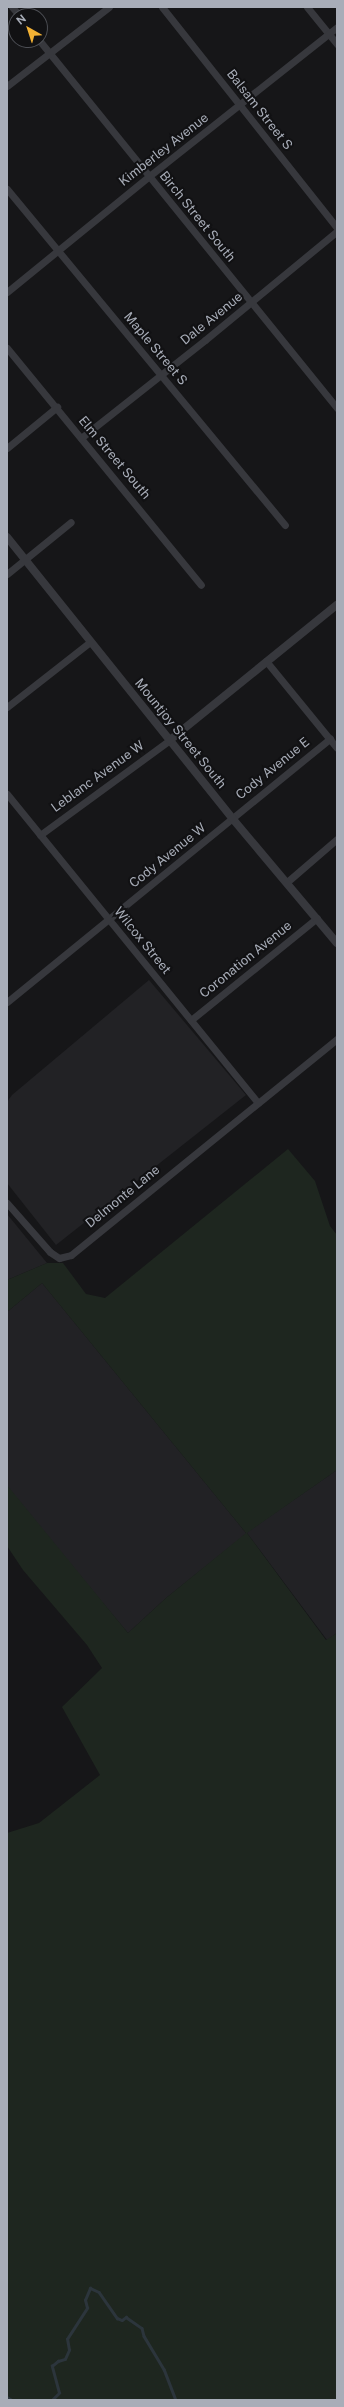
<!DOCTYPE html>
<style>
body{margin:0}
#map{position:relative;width:344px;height:2407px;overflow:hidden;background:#161618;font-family:"Public Sans",sans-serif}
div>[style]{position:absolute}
.built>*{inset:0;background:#222225}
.green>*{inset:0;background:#1e261f}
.stream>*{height:2.5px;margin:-1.25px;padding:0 1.25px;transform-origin:1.25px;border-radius:1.25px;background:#2c353c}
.minor>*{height:7px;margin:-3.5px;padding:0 3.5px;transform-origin:3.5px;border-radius:3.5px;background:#37383d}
.tertiary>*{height:8px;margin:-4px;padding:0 4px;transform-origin:4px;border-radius:4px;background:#37383d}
span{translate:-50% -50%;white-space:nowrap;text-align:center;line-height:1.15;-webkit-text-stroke:4px #111113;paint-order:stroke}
.street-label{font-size:13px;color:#a8adb8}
.frame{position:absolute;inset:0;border:8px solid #a8adb8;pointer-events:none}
.north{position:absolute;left:8px;top:8px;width:40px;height:40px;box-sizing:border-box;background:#111113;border:1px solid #4d4f55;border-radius:50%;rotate:321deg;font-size:11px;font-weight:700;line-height:16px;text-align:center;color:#a8adb8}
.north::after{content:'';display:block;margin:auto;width:14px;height:18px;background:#f2b134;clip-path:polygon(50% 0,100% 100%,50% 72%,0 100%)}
</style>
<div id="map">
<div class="built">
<div style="clip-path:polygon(149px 980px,246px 1095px,56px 1245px,7px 1183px,7px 1102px,12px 1095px)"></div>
<div style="clip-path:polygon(7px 1214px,47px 1263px,7px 1280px)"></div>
<div style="clip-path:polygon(42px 1283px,246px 1533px,337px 1470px,337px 1633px,327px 1640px,247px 1533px,166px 1598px,128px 1633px,7px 1488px,7px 1312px)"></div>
</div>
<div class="green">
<div style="clip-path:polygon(288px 1149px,315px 1181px,330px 1226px,337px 1235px,337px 1470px,247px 1533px,326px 1640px,337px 1633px,337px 2400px,7px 2400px,7px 1833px,39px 1823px,100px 1775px,62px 1707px,102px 1668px,87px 1645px,23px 1570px,7px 1546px,7px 1485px,128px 1633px,166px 1598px,246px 1533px,42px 1283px,7px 1312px,7px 1280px,47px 1263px,63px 1263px,86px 1294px,105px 1298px)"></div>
</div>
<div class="stream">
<div style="left:7px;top:2397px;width:6px;rotate:31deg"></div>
<div style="left:52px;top:2400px;width:10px;rotate:-45deg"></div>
<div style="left:59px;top:2393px;width:28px;rotate:-105deg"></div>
<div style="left:52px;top:2366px;width:8px;rotate:-40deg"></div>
<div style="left:58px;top:2361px;width:7px;rotate:-16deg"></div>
<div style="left:65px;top:2359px;width:10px;rotate:-66deg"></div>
<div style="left:69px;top:2350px;width:11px;rotate:-100deg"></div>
<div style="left:67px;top:2339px;width:37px;rotate:-57deg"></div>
<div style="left:87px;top:2308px;width:8px;rotate:-104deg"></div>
<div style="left:85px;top:2300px;width:13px;rotate:-67deg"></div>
<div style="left:90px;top:2288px;width:10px;rotate:24deg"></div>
<div style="left:99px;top:2292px;width:32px;rotate:55deg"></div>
<div style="left:117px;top:2318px;width:5px;rotate:22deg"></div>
<div style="left:122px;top:2320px;width:5px;rotate:-37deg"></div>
<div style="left:126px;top:2317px;width:19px;rotate:35deg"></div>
<div style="left:142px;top:2328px;width:8px;rotate:76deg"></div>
<div style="left:144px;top:2336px;width:39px;rotate:59deg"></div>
<div style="left:164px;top:2369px;width:33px;rotate:69deg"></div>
</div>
<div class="minor">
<div style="left:12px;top:7px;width:12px;rotate:48deg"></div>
<div style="left:162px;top:7px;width:282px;rotate:51.6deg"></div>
<div style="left:307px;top:7px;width:48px;rotate:51deg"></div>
<div style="left:39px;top:40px;width:474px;rotate:51deg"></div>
<div style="left:7px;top:86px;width:129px;rotate:-37.8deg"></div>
<div style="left:7px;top:189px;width:436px;rotate:50.4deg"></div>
<div style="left:7px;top:292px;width:182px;rotate:-39.2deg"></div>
<div style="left:148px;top:177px;width:241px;rotate:-38.4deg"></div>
<div style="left:7px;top:348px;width:306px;rotate:50.7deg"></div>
<div style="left:81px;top:438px;width:158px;rotate:-38.3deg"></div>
<div style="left:205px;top:340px;width:171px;rotate:-39.5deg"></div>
<div style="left:7px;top:448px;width:65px;rotate:-39.4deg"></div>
<div style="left:7px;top:574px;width:82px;rotate:-39.1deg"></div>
<div style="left:266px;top:661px;width:112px;rotate:50.8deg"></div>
<div style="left:7px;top:707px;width:105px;rotate:-38.1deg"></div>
<div style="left:7px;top:794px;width:398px;rotate:50.9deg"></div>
<div style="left:40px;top:835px;width:161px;rotate:-36.2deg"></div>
<div style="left:287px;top:882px;width:66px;rotate:-40.7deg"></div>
<div style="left:7px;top:1002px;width:417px;rotate:-39.2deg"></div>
<div style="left:191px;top:1020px;width:162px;rotate:-39deg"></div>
<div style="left:7px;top:1203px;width:65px;rotate:48.7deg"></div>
<div style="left:50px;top:1252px;width:11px;rotate:34deg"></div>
<div style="left:59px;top:1258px;width:12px;rotate:-14deg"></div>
<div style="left:71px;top:1255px;width:343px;rotate:-39.1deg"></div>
</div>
<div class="tertiary">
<div style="left:7px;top:537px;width:360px;rotate:51.3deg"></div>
<div style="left:232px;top:818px;width:163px;rotate:50deg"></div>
<div style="left:170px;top:740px;width:215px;rotate:-39deg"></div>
</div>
<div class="street-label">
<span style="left:259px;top:110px;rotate:52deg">Balsam Street S</span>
<span style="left:164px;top:150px;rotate:-38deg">Kimberley Avenue</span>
<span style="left:197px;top:217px;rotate:51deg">Birch Street South</span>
<span style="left:212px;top:319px;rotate:-39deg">Dale Avenue</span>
<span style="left:155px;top:349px;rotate:50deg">Maple Street S</span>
<span style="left:114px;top:458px;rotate:50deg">Elm Street South</span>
<span style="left:180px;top:734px;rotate:51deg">Mountjoy Street South</span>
<span style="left:273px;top:769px;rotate:-39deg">Cody Avenue E</span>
<span style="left:98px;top:777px;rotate:-36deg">Leblanc Avenue W</span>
<span style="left:168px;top:856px;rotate:-39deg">Cody Avenue W</span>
<span style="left:142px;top:941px;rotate:51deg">Wilcox Street</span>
<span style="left:246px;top:960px;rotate:-39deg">Coronation Avenue</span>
<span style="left:123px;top:1197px;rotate:-39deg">Delmonte Lane</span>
</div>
<div class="frame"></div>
<div class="north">N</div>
</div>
